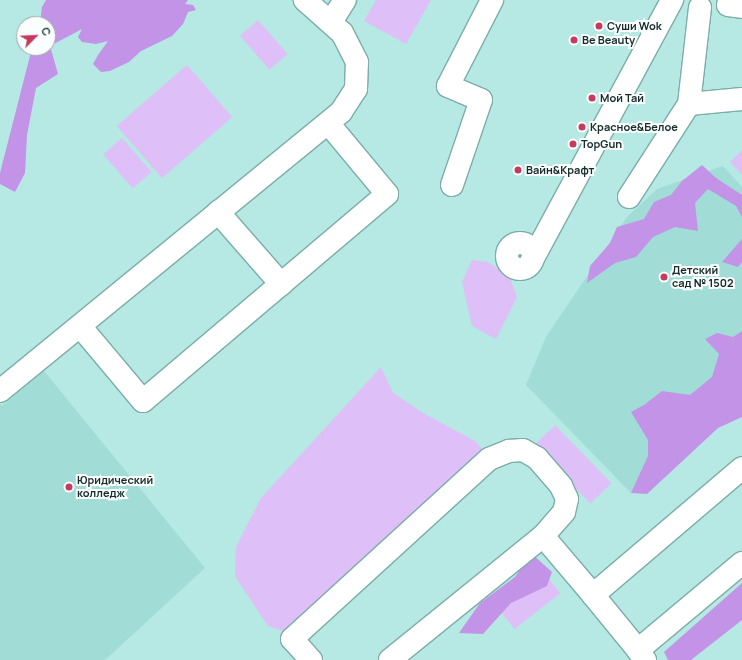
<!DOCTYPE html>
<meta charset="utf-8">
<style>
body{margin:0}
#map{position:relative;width:742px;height:660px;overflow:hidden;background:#b6e8e4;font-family:Manrope,sans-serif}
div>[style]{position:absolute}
.built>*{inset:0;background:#a1dcd7}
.green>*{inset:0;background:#debff7;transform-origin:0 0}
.round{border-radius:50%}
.forest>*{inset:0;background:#c293e7}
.roads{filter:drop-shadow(1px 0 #7cada9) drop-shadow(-1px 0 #7cada9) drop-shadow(0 1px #7cada9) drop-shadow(0 -1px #7cada9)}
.minor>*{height:22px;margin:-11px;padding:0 11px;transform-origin:11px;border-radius:11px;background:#fff}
.minor>.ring{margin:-11px;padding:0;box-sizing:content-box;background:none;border:22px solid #fff;border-radius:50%}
.dots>*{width:11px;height:11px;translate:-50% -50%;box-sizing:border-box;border:2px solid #fafffe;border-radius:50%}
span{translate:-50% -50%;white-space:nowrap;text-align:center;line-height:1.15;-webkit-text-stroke:4px #fafffe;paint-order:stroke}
.poi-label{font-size:11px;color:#172b2a;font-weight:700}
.left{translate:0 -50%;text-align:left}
.north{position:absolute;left:16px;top:16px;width:40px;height:40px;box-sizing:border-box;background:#fafffe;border:1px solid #9faaa9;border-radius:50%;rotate:66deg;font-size:11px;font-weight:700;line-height:16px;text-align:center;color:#172b2a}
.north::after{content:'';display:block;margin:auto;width:14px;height:18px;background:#c8395f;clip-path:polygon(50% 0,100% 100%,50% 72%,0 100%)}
</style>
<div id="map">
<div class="built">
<div style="clip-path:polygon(723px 166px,742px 187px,742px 393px,631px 493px,526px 385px,546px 337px,627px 217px,657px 189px)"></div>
<div style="clip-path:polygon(44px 371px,205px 568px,105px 660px,0 660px,0 403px,2px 406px)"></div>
</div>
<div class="green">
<div style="clip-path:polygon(376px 0,431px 0,406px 44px,364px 21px)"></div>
<div style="left:258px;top:20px;width:45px;height:24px;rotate:49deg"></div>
<div style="left:187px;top:65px;width:69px;height:93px;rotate:49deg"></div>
<div style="left:122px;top:138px;width:45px;height:25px;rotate:49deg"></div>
<div style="clip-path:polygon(742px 150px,742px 175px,730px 162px)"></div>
<div class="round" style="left:510px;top:247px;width:18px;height:18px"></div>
<div style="clip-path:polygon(472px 260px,487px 262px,509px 275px,517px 297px,496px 339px,472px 326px,462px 282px)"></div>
<div style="clip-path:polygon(381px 367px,393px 393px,423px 413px,475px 441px,487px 454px,290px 633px,268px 626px,235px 576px,236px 547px,261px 498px)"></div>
<div style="left:555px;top:425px;width:81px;height:29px;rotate:46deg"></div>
<div style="left:538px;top:565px;width:36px;height:58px;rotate:52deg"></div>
</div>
<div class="forest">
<div style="clip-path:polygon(46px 0,188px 0,185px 4px,193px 5px,196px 10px,188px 12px,183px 24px,172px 36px,141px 51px,129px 62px,110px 71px,101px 72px,93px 64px,98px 55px,108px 41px,96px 44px,82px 42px,78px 37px,82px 29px,50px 46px,58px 74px,36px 88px,27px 135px,25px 173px,15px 192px,0 184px,0 173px,32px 48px,48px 48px,48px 24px,40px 24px,42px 7px)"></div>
<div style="clip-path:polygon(702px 165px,716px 178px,742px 195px,742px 217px,736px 206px,708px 189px,695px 203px,698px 231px,675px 227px,653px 237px,636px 257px,615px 263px,587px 283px,590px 266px,610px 243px,617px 227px,644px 219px,654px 202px,671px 195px,682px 181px)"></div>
<div style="clip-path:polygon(742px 239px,742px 262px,738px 267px,722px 262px)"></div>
<div style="clip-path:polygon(742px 331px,742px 417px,718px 428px,647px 494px,631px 493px,648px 456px,648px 440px,631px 412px,644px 405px,662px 391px,690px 395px,712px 377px,719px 354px,705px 339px,717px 333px,733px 337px)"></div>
<div style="clip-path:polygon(532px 554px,552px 572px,547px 586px,511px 603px,483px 634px,459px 633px,480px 603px,515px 577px)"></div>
<div style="clip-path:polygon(742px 583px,742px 620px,691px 660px,668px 660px,664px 652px)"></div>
</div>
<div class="roads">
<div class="minor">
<div style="left:728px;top:5px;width:14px;rotate:8deg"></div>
<div style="left:331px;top:22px;width:26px;rotate:-58deg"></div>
<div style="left:689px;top:104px;width:53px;rotate:-5.4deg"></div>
<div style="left:452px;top:185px;width:90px;rotate:-71.2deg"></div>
<div style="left:481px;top:100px;width:36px;rotate:-157deg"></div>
<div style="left:448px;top:86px;width:97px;rotate:-62.9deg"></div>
<div style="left:629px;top:197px;width:111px;rotate:-57.2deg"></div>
<div style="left:689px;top:104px;width:97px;rotate:-83.5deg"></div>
<div style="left:218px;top:212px;width:96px;rotate:48.8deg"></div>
<div class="ring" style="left:507px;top:243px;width:4px;height:4px"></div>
<div style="left:531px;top:262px;width:298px;rotate:-61.7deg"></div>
<div style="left:80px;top:326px;width:98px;rotate:50deg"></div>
<div style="left:143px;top:401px;width:320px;rotate:-40.3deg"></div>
<div style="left:387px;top:194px;width:92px;rotate:-129.7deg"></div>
<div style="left:0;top:391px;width:441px;rotate:-39.3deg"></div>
<div style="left:341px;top:112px;width:27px;rotate:-57deg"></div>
<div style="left:356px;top:89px;width:27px;rotate:-88deg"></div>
<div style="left:357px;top:62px;width:33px;rotate:-117deg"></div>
<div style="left:342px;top:33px;width:50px;rotate:-138.3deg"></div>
<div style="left:543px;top:536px;width:77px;rotate:49.7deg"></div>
<div style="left:638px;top:650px;width:71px;rotate:-129.3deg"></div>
<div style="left:593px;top:595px;width:196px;rotate:-40.4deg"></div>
<div style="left:311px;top:660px;width:28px;rotate:-132deg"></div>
<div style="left:292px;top:639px;width:267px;rotate:-42.4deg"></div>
<div style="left:489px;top:459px;width:22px;rotate:-22deg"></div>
<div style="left:509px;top:451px;width:14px;rotate:-4deg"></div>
<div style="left:523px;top:450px;width:16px;rotate:30deg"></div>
<div style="left:537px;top:458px;width:37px;rotate:49deg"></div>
<div style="left:561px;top:486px;width:14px;rotate:65deg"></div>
<div style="left:567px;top:499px;width:13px;rotate:103deg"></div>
<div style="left:564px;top:512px;width:32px;rotate:131deg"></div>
<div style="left:543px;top:536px;width:197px;rotate:141deg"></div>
<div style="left:645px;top:660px;width:12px;rotate:-125deg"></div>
<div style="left:638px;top:650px;width:136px;rotate:-39.9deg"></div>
</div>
</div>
<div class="dots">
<div style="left:599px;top:26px;background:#c8395f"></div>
<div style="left:574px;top:40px;background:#c8395f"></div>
<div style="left:592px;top:98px;background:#c8395f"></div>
<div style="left:582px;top:127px;background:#c8395f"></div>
<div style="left:573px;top:144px;background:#c8395f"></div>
<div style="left:518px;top:170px;background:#c8395f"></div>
<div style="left:664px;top:277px;background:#c8395f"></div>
<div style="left:69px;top:487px;background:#c8395f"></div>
</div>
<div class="poi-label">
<span class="left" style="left:607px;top:26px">Суши Wok</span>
<span class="left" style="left:582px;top:40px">Be Beauty</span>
<span class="left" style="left:600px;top:98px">Мой Тай</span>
<span class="left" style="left:590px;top:127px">Красное&amp;Белое</span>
<span class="left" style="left:581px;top:144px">TopGun</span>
<span class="left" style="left:526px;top:170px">Вайн&amp;Крафт</span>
<span class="left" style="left:672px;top:277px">Детский<br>сад № 1502</span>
<span class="left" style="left:77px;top:487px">Юридический<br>колледж</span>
</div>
<div class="north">С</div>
</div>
